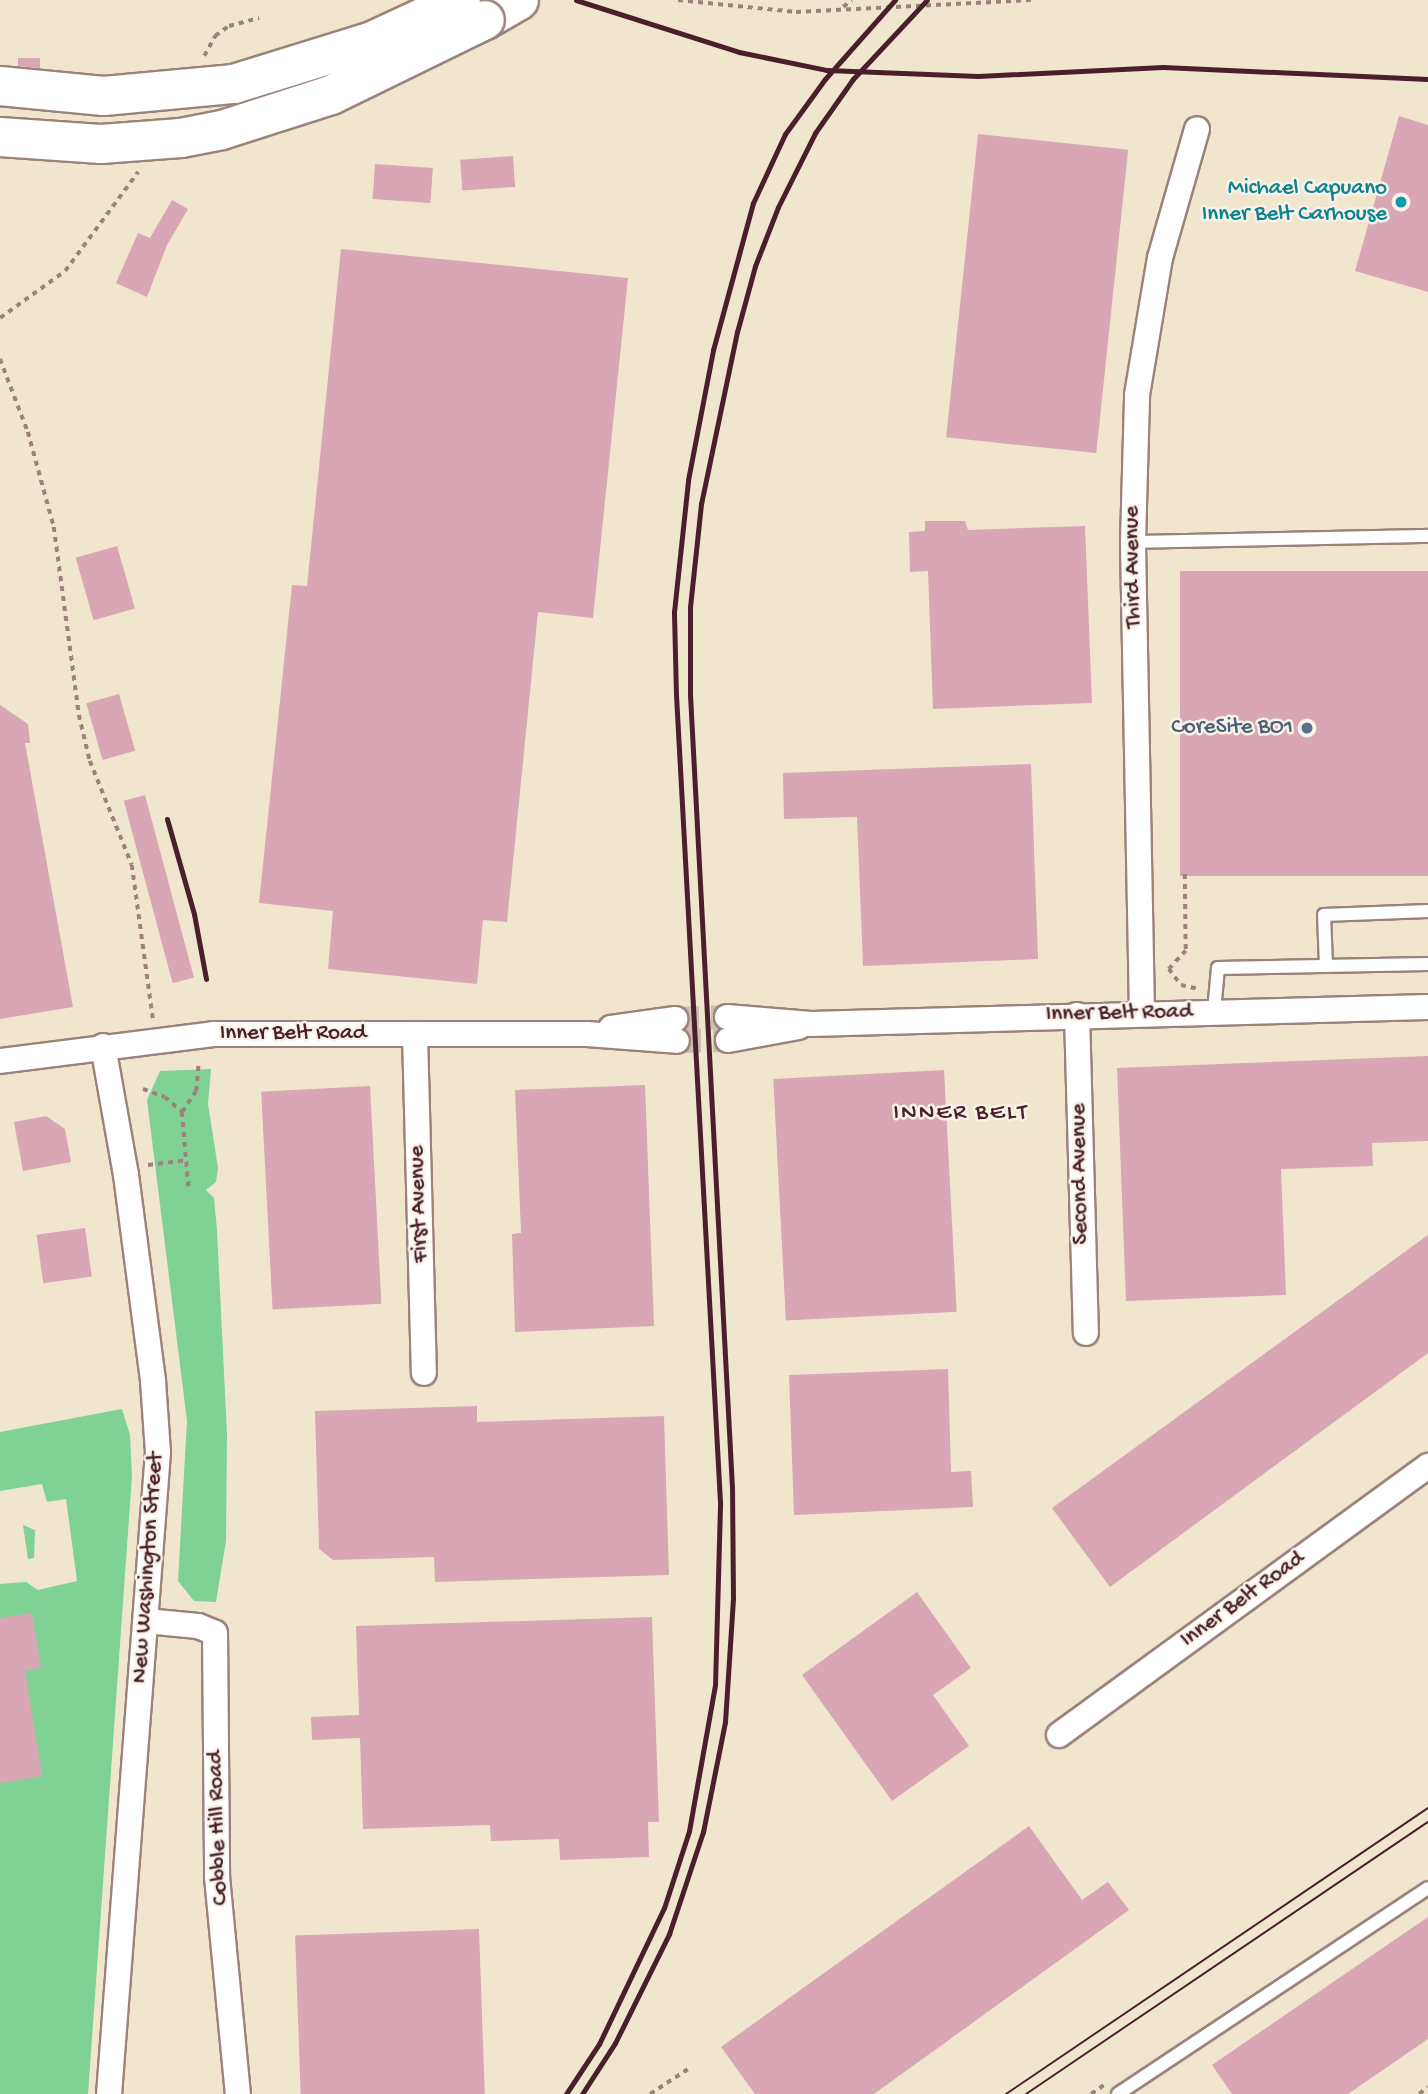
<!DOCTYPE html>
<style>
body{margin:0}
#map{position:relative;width:1428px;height:2094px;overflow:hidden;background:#f0e6cd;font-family:"Gochi Hand",sans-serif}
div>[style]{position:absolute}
.green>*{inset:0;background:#7fd294}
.building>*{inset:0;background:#d8a6b5;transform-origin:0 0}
.minor-tunnel>*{height:24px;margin-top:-12px;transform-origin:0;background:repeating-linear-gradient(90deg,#cfbead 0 24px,transparent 0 36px)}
.path>*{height:3.5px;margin-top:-1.75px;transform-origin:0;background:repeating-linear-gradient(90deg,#9d827c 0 5px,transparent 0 10px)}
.roads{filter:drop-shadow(2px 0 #9d827c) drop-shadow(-2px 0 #9d827c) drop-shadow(0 2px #9d827c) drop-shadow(0 -2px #9d827c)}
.service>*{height:12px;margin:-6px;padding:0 6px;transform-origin:6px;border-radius:6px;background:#fff}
.minor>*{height:24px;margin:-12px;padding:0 12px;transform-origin:12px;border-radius:12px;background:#fff}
.motorway>*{height:38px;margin:-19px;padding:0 19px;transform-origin:19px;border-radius:19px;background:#fff}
.tram>*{height:2px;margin:-1px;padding:0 1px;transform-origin:1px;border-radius:1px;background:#4a1f2b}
.rail>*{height:5px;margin:-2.5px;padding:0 2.5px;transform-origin:2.5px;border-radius:2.5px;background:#4a1f2b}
.bridges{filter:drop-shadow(2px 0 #9d827c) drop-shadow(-2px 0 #9d827c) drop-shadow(0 2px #9d827c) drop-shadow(0 -2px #9d827c)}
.motorway-bridge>*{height:38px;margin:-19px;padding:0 19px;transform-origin:19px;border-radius:19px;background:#fff}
.dots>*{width:19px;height:19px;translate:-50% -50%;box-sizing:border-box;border:4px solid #f7f3e8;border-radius:50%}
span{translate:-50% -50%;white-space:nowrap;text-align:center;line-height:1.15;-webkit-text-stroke:5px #f7f3e8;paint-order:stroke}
.culture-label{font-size:23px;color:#0d838f}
.right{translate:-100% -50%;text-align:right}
.street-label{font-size:23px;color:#4a1f2b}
.service-label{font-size:23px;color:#4e5e75}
.neighbourhood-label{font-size:24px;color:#4a1f2b;letter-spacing:2px}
</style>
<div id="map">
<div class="green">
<div style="clip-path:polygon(211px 1069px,208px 1104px,218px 1168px,216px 1182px,206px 1190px,214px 1198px,217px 1230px,227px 1434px,226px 1541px,216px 1602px,194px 1601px,178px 1581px,187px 1421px,147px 1100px,160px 1071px)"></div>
<div style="clip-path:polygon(122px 1409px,130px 1435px,132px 1476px,88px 2094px,0 2094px,0 1584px,26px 1582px,38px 1590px,77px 1581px,66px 1499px,47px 1502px,42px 1484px,0 1491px,0 1432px)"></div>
<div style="clip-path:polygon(23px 1525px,35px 1530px,34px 1558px,28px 1559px)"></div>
</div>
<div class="building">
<div style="clip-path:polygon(18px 58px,40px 58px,40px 68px,18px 66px)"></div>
<div style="clip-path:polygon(1399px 116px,1428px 125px,1428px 292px,1355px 271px)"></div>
<div style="left:978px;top:134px;width:151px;height:305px;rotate:6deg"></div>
<div style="left:513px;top:156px;width:31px;height:53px;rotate:86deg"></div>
<div style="left:375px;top:164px;width:58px;height:35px;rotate:4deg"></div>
<div style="clip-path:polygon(172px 200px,188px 209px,167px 245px,147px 297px,116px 283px,138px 233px,150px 238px)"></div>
<div style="clip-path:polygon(341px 249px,628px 278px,593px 618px,538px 612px,507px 922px,483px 920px,477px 984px,328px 969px,333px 911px,259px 903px,292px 585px,307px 586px)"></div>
<div style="clip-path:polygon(925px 521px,965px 521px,968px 530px,1085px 526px,1092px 703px,933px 709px,928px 571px,910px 572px,909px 532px,925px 531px)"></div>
<div style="left:117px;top:546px;width:65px;height:43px;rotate:74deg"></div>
<div style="left:1428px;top:571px;width:305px;height:248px;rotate:90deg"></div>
<div style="left:119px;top:694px;width:59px;height:34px;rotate:74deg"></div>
<div style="clip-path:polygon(0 705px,28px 724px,30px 743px,25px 743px,73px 1007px,0 1019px)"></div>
<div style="clip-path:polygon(1031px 764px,1038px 959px,863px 966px,857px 817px,784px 819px,783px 773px)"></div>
<div style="left:145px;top:795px;width:189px;height:22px;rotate:75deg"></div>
<div style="clip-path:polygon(1428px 1056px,1428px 1141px,1372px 1143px,1373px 1166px,1281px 1169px,1286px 1295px,1126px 1301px,1117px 1068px)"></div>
<div style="left:944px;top:1070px;width:242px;height:171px;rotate:87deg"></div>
<div style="clip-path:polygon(645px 1085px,654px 1326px,515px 1332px,512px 1234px,521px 1233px,515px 1090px)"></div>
<div style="left:370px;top:1086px;width:218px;height:109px;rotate:87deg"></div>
<div style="clip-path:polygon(46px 1116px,65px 1129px,71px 1162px,23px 1171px,14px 1122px)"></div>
<div style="left:85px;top:1228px;width:49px;height:49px;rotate:82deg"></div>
<div style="clip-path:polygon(1428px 1235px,1428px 1353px,1110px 1587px,1052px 1508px)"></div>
<div style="clip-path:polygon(948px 1369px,951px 1472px,971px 1471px,973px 1507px,794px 1515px,789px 1375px)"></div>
<div style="clip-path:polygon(477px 1406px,477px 1422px,664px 1416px,669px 1575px,435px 1582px,434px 1557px,333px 1560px,319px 1549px,315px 1411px)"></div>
<div style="clip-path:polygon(917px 1592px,971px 1668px,933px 1695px,969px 1746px,892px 1801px,802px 1675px)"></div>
<div style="clip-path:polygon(32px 1613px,41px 1668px,25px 1670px,42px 1776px,0 1783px,0 1618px)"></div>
<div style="clip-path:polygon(652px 1617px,659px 1822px,648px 1822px,649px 1857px,560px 1860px,559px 1839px,491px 1841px,490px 1825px,363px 1829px,360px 1738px,312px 1740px,311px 1717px,359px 1715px,356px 1626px)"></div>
<div style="clip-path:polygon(1029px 1826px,1082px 1900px,1108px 1882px,1129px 1910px,874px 2094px,755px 2094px,721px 2047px)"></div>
<div style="clip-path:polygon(1428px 1917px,1428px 2039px,1348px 2094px,1232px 2094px,1212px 2065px)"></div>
<div style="left:479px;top:1929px;width:165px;height:184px;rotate:88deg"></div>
</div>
<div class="minor-tunnel">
<div style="left:675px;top:1019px;width:52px;rotate:-2.2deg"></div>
<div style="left:677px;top:1041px;width:51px;rotate:-1.1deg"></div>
</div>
<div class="path">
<div style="left:678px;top:0;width:119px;rotate:5.8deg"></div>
<div style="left:796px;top:12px;width:235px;rotate:-2.9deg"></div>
<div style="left:843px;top:7px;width:11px;rotate:-38deg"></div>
<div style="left:204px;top:56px;width:23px;rotate:-61deg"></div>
<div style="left:215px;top:36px;width:17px;rotate:-36deg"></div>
<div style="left:229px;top:26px;width:31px;rotate:-15deg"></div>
<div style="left:0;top:318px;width:80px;rotate:-35.9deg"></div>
<div style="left:65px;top:271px;width:123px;rotate:-53.6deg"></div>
<div style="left:0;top:359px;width:78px;rotate:69deg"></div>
<div style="left:28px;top:432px;width:98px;rotate:74.7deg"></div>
<div style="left:54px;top:527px;width:190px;rotate:82.4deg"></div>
<div style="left:79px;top:715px;width:47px;rotate:76.6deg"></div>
<div style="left:90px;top:761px;width:112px;rotate:68deg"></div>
<div style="left:132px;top:865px;width:155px;rotate:82.2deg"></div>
<div style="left:1185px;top:874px;width:77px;rotate:89.3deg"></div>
<div style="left:1186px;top:951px;width:25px;rotate:133deg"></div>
<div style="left:1169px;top:969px;width:20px;rotate:53deg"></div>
<div style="left:1181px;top:985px;width:17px;rotate:13deg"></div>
<div style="left:143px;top:1089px;width:23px;rotate:20deg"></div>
<div style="left:165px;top:1097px;width:23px;rotate:41deg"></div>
<div style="left:182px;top:1112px;width:79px;rotate:84.9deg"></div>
<div style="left:182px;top:1112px;width:25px;rotate:-56deg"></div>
<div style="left:196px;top:1091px;width:25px;rotate:-85deg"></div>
<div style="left:148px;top:1165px;width:38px;rotate:-7deg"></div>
<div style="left:650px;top:2094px;width:45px;rotate:-33.3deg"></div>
<div style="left:1091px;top:2094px;width:16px;rotate:-35deg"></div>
<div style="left:1419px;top:2094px;width:11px;rotate:-38deg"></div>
</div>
<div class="roads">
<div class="service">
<div style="left:1133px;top:542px;width:295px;rotate:-1.2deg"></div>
<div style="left:1326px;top:966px;width:51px;rotate:-92.2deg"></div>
<div style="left:1324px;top:915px;width:104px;rotate:-2.2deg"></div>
<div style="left:1214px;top:1011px;width:43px;rotate:-84.7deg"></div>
<div style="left:1218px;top:968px;width:210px;rotate:-1.1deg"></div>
<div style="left:1118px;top:2094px;width:372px;rotate:-33.6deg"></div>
</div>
<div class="minor">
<div style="left:1142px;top:1013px;width:471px;rotate:-91.1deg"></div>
<div style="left:1133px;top:542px;width:147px;rotate:-88.4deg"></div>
<div style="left:1137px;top:395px;width:139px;rotate:-80.5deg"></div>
<div style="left:1160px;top:258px;width:134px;rotate:-74deg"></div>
<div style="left:1077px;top:1015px;width:318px;rotate:88.4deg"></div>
<div style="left:727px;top:1017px;width:84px;rotate:4.8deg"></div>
<div style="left:811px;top:1024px;width:617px;rotate:-1.58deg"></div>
<div style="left:611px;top:1028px;width:65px;rotate:-8deg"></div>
<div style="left:415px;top:1034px;width:339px;rotate:88.5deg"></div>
<div style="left:728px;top:1040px;width:72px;rotate:-10.4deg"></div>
<div style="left:103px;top:1046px;width:131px;rotate:79.9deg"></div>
<div style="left:126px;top:1175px;width:208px;rotate:82.5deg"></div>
<div style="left:153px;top:1381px;width:71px;rotate:86deg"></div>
<div style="left:158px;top:1452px;width:644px;rotate:94.36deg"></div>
<div style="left:0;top:1061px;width:215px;rotate:-7.2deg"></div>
<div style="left:213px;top:1034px;width:374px"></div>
<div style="left:587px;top:1034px;width:90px;rotate:4.4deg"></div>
<div style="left:146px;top:1621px;width:52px;rotate:5.5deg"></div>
<div style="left:198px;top:1626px;width:18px;rotate:22deg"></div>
<div style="left:215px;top:1633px;width:244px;rotate:89.5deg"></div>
<div style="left:217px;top:1877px;width:218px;rotate:84.5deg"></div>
<div style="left:1059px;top:1735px;width:457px;rotate:-36.1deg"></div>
</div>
<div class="motorway">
<div style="left:485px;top:20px;width:39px;rotate:-30deg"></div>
</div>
</div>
<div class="tram">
<div style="left:1006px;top:2094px;width:510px;rotate:-34.13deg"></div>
<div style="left:1026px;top:2094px;width:485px;rotate:-34.1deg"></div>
</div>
<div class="rail">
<div style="left:576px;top:0;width:171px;rotate:17.7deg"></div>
<div style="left:739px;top:52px;width:90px;rotate:11.6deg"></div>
<div style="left:827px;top:70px;width:151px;rotate:2.3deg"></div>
<div style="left:978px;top:76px;width:185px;rotate:-2.8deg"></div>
<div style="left:1163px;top:67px;width:265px;rotate:2.6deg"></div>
<div style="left:167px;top:819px;width:99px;rotate:74.1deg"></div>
<div style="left:194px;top:914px;width:66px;rotate:79.5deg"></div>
<div style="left:566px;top:2094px;width:60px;rotate:-56.6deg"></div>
<div style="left:599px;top:2044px;width:151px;rotate:-64.5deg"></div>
<div style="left:664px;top:1908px;width:81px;rotate:-72deg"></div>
<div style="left:689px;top:1831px;width:148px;rotate:-79.9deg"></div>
<div style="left:715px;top:1685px;width:183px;rotate:-88.4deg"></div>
<div style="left:720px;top:1502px;width:808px;rotate:-93.12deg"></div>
<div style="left:676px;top:695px;width:83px;rotate:-91.4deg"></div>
<div style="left:674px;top:612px;width:133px;rotate:-83.9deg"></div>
<div style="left:688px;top:480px;width:132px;rotate:-79.1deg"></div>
<div style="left:713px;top:350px;width:152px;rotate:-74.8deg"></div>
<div style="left:753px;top:203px;width:76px;rotate:-65.1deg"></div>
<div style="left:785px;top:134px;width:68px;rotate:-54deg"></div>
<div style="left:825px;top:79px;width:106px;rotate:-48.5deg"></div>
<div style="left:582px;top:2094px;width:61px;rotate:-57.1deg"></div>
<div style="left:615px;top:2043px;width:122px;rotate:-63.6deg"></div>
<div style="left:669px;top:1934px;width:108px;rotate:-71.6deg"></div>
<div style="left:703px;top:1832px;width:112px;rotate:-78.7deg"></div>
<div style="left:725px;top:1722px;width:123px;rotate:-86.3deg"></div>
<div style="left:733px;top:1599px;width:111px;rotate:-90.5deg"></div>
<div style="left:732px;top:1488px;width:794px;rotate:-93.03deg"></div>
<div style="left:690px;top:695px;width:88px;rotate:-90deg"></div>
<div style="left:690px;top:607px;width:104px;rotate:-83.9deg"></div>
<div style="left:701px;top:504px;width:176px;rotate:-78.2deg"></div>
<div style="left:737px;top:332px;width:68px;rotate:-74.7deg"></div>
<div style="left:755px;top:266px;width:63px;rotate:-68.7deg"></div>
<div style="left:778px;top:207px;width:83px;rotate:-63.4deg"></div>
<div style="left:815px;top:133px;width:66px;rotate:-54.9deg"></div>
<div style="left:853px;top:79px;width:108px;rotate:-46.9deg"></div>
</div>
<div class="bridges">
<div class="motorway-bridge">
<div style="left:0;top:86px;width:104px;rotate:5.5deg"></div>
<div style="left:104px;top:96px;width:131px;rotate:-5.3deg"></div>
<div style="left:234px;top:84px;width:142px;rotate:-17.2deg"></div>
<div style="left:370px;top:42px;width:100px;rotate:-24.8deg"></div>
<div style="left:0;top:137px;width:101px;rotate:4deg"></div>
<div style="left:101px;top:144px;width:80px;rotate:-4.3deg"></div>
<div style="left:181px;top:138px;width:42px;rotate:-11deg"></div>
<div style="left:222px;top:130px;width:114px;rotate:-17.8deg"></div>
<div style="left:331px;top:95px;width:171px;rotate:-26deg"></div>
</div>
</div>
<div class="dots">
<div style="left:1401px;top:202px;background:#0f9aa8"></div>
<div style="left:1307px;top:728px;background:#5c6f8a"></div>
</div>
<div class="culture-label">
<span class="right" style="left:1387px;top:202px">Michael Capuano<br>Inner Belt Carhouse</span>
</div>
<div class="street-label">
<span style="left:1134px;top:567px;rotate:-91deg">Third Avenue</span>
<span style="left:1119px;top:1014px;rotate:-1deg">Inner Belt Road</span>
<span style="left:293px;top:1034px">Inner Belt Road</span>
<span style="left:1081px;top:1174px;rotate:-91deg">Second Avenue</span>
<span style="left:420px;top:1204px;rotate:-92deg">First Avenue</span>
<span style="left:149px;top:1568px;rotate:-86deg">New Washington Street</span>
<span style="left:1243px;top:1600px;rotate:-36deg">Inner Belt Road</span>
<span style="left:219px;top:1828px;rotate:-92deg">Cobble Hill Road</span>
</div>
<div class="service-label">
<span class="right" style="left:1293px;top:728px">CoreSite BO1</span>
</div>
<div class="neighbourhood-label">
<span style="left:961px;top:1114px">INNER BELT</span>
</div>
</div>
